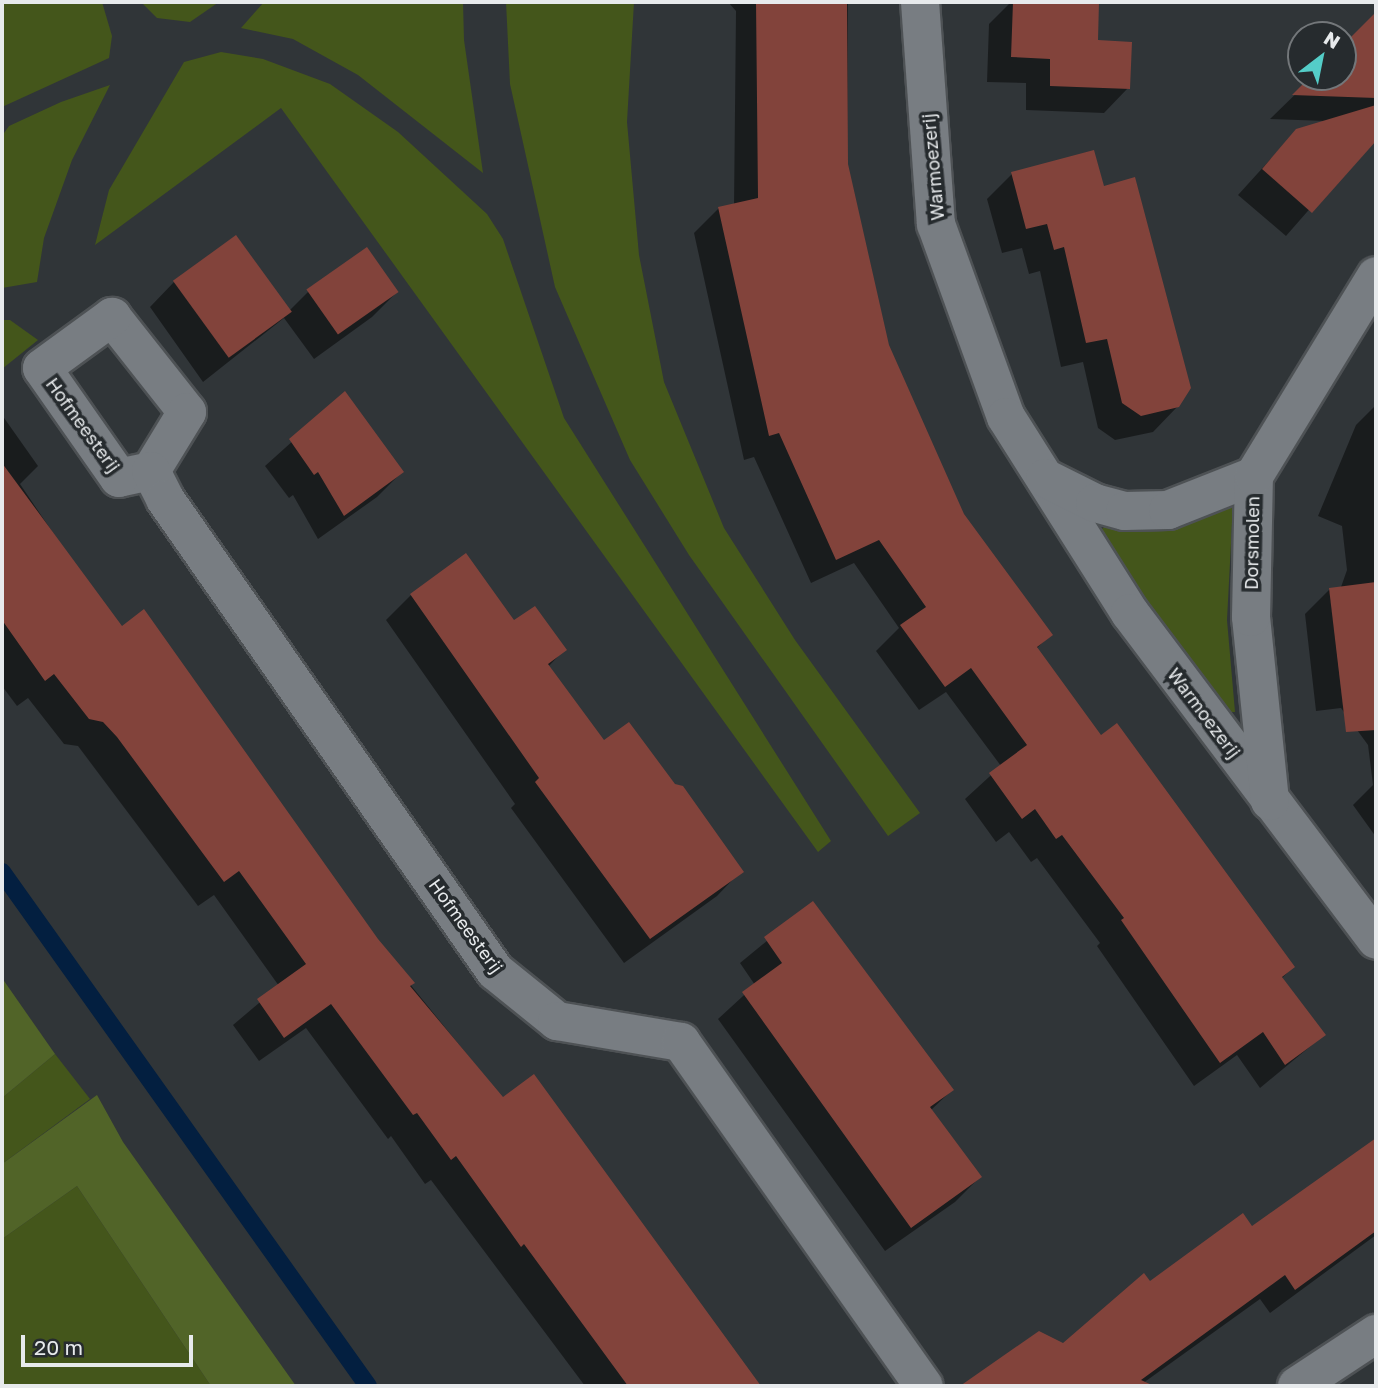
<!DOCTYPE html>
<style>
body{margin:0}
#map{position:relative;width:1378px;height:1388px;overflow:hidden;background:#303538;font-family:"Golos Text",sans-serif}
div>[style]{position:absolute}
.green>*{inset:0;background:#44561b}
.forest>*{inset:0;background:#516428}
.shadow>*{inset:0;background:#0007}
.stream>*{height:18px;margin:-9px;padding:0 9px;transform-origin:9px;border-radius:9px;background:#031f40}
.building>*{inset:0;background:#82433b;transform-origin:0 0}
.roads{filter:drop-shadow(2px 0 #4e5255) drop-shadow(-2px 0 #4e5255) drop-shadow(0 2px #4e5255) drop-shadow(0 -2px #4e5255)}
.minor>*{height:38px;margin:-19px;padding:0 19px;transform-origin:19px;border-radius:19px;background:#787d82}
span{translate:-50% -50%;white-space:nowrap;text-align:center;line-height:1.15;-webkit-text-stroke:7px #262b2e;paint-order:stroke}
.street-label{font-size:18px;color:#e7eaec}
.frame{position:absolute;inset:0;border:4px solid #e7eaec;pointer-events:none}
.north{position:absolute;left:1287px;top:21px;width:70px;height:70px;box-sizing:border-box;background:#262b2e;border:2px solid #73777a;border-radius:50%;rotate:32deg;font-size:19px;font-weight:700;line-height:28px;text-align:center;color:#e7eaec}
.north::after{content:'';display:block;margin:auto;width:24px;height:32px;background:#54cdc8;clip-path:polygon(50% 0,100% 100%,50% 72%,0 100%)}
.scale{position:absolute;left:21px;top:1335px;width:172px;height:32px;box-sizing:border-box;border:4px solid #e7eaec;border-top:0;padding-left:9px;font-size:21px;line-height:24px;white-space:nowrap;color:#e7eaec;-webkit-text-stroke:5px #262b2e;paint-order:stroke}
</style>
<div id="map">
<div class="green">
<div style="clip-path:polygon(2px 2px,102px 2px,112px 36px,109px 58px,2px 107px)"></div>
<div style="clip-path:polygon(141px 2px,219px 2px,190px 22px,157px 18px)"></div>
<div style="clip-path:polygon(264px 2px,463px 2px,464px 40px,483px 173px,358px 75px,293px 39px,241px 28px)"></div>
<div style="clip-path:polygon(506px 2px,634px 2px,627px 122px,639px 255px,664px 382px,724px 528px,795px 640px,920px 813px,888px 836px,689px 555px,630px 460px,555px 287px,510px 84px)"></div>
<div style="clip-path:polygon(221px 52px,263px 59px,330px 84px,398px 132px,487px 214px,503px 239px,564px 418px,831px 841px,818px 852px,281px 108px,95px 245px,109px 190px,184px 62px)"></div>
<div style="clip-path:polygon(110px 85px,72px 160px,44px 238px,37px 282px,2px 288px,2px 136px,9px 126px,61px 102px)"></div>
<div style="clip-path:polygon(2px 320px,10px 320px,38px 340px,2px 369px)"></div>
<div style="clip-path:polygon(1233px 505px,1227px 620px,1235px 712px,1228px 712px,1097px 534px,1109px 522px)"></div>
<div style="clip-path:polygon(55px 1054px,90px 1099px,2px 1164px,2px 1098px)"></div>
<div style="clip-path:polygon(77px 1186px,211px 1386px,2px 1386px,2px 1239px)"></div>
</div>
<div class="forest">
<div style="clip-path:polygon(2px 978px,55px 1054px,2px 1098px)"></div>
<div style="clip-path:polygon(97px 1095px,123px 1142px,296px 1386px,211px 1386px,77px 1186px,2px 1239px,2px 1164px)"></div>
</div>
<div class="shadow">
<div style="clip-path:polygon(728px 2px,848px 2px,847px 164px,887px 345px,962px 514px,1050px 635px,1036px 649px,1101px 737px,1293px 967px,1282px 978px,1324px 1035px,1260px 1088px,1237px 1055px,1194px 1086px,1097px 946px,1100px 943px,1037px 858px,1031px 862px,1009px 832px,996px 842px,965px 799px,1001px 766px,946px 692px,919px 710px,876px 651px,899px 628px,854px 563px,811px 583px,754px 457px,744px 460px,694px 233px,719px 208px,734px 205px,736px 11px)"></div>
<div style="clip-path:polygon(1011px 2px,1097px 2px,1096px 42px,1128px 88px,1104px 113px,1026px 110px,1026px 83px,987px 82px,989px 24px)"></div>
<div style="clip-path:polygon(1376px 14px,1376px 133px,1286px 236px,1238px 195px,1297px 130px,1326px 121px,1270px 119px,1313px 77px,1343px 77px,1343px 47px)"></div>
<div style="clip-path:polygon(1012px 174px,1103px 188px,1178px 406px,1153px 432px,1115px 440px,1098px 428px,1083px 362px,1061px 367px,1040px 271px,1029px 274px,1022px 248px,1002px 253px,987px 199px)"></div>
<div style="clip-path:polygon(174px 282px,289px 311px,308px 292px,397px 292px,372px 317px,314px 359px,284px 318px,203px 382px,150px 307px)"></div>
<div style="clip-path:polygon(345px 394px,402px 472px,377px 497px,318px 539px,293px 495px,289px 498px,265px 466px)"></div>
<div style="clip-path:polygon(1376px 405px,1376px 837px,1353px 805px,1373px 785px,1368px 745px,1341px 708px,1316px 711px,1305px 614px,1330px 589px,1341px 587px,1347px 570px,1342px 526px,1318px 516px,1356px 425px)"></div>
<div style="clip-path:polygon(2px 415px,38px 466px,20px 484px,95px 595px,503px 1099px,534px 1076px,759px 1386px,585px 1386px,431px 1180px,425px 1184px,391px 1136px,388px 1139px,306px 1028px,259px 1061px,233px 1025px,279px 986px,214px 895px,198px 906px,78px 746px,64px 744px,28px 698px,17px 706px,2px 686px)"></div>
<div style="clip-path:polygon(465px 556px,514px 622px,565px 649px,548px 667px,604px 743px,741px 871px,717px 896px,624px 963px,511px 808px,515px 804px,386px 620px,411px 595px)"></div>
<div style="clip-path:polygon(813px 903px,952px 1090px,930px 1111px,980px 1177px,955px 1202px,885px 1251px,718px 1019px,755px 985px,740px 963px)"></div>
<div style="clip-path:polygon(1376px 1140px,1376px 1235px,1270px 1313px,1260px 1299px,1139px 1386px,970px 1386px,988px 1369px,1064px 1345px,1150px 1283px,1252px 1229px)"></div>
</div>
<div class="stream">
<div style="left:2px;top:872px;width:631px;rotate:54.55deg"></div>
</div>
<div class="building">
<div style="clip-path:polygon(756px 2px,847px 2px,848px 164px,889px 345px,964px 514px,1053px 635px,1037px 647px,1101px 735px,1117px 723px,1295px 967px,1282px 977px,1326px 1035px,1285px 1065px,1263px 1032px,1220px 1063px,1121px 920px,1124px 918px,1062px 835px,1056px 839px,1035px 809px,1022px 819px,989px 773px,1027px 745px,971px 668px,945px 687px,900px 625px,926px 607px,879px 540px,836px 560px,779px 433px,769px 436px,718px 207px,758px 198px)"></div>
<div style="clip-path:polygon(1013px 2px,1099px 2px,1098px 40px,1132px 42px,1130px 89px,1050px 86px,1050px 59px,1011px 57px)"></div>
<div style="clip-path:polygon(1376px 12px,1376px 98px,1292px 95px,1310px 77px,1343px 77px,1343px 45px)"></div>
<div style="clip-path:polygon(1376px 105px,1376px 141px,1312px 213px,1262px 169px,1296px 129px)"></div>
<div style="clip-path:polygon(1094px 150px,1104px 186px,1135px 177px,1191px 388px,1179px 407px,1141px 416px,1122px 403px,1107px 339px,1086px 343px,1064px 247px,1054px 250px,1047px 224px,1026px 229px,1011px 172px)"></div>
<div style="left:236px;top:235px;width:95px;height:78px;rotate:54deg"></div>
<div style="left:367px;top:247px;width:55px;height:74px;rotate:55deg"></div>
<div style="clip-path:polygon(345px 391px,404px 472px,344px 516px,318px 472px,314px 475px,289px 439px)"></div>
<div style="clip-path:polygon(2px 463px,122px 626px,144px 609px,378px 939px,415px 983px,410px 986px,503px 1097px,534px 1074px,761px 1386px,628px 1386px,524px 1244px,521px 1247px,456px 1156px,451px 1160px,417px 1113px,413px 1115px,331px 1004px,284px 1038px,257px 999px,306px 964px,239px 871px,224px 882px,117px 737px,103px 722px,89px 719px,54px 674px,45px 681px,2px 620px)"></div>
<div style="clip-path:polygon(466px 553px,514px 620px,535px 606px,567px 650px,548px 664px,604px 740px,629px 722px,675px 784px,683px 786px,744px 872px,650px 939px,535px 782px,539px 778px,410px 594px)"></div>
<div style="clip-path:polygon(1376px 582px,1376px 730px,1346px 732px,1329px 588px)"></div>
<div style="clip-path:polygon(813px 901px,954px 1090px,930px 1107px,982px 1177px,911px 1228px,742px 992px,782px 963px,764px 937px)"></div>
<div style="clip-path:polygon(1376px 1138px,1376px 1231px,1295px 1290px,1285px 1275px,1141px 1380px,1154px 1386px,960px 1386px,1039px 1331px,1063px 1343px,1144px 1273px,1150px 1281px,1243px 1213px,1252px 1226px)"></div>
</div>
<div class="roads">
<div class="minor">
<div style="left:920px;top:2px;width:223px;rotate:85.9deg"></div>
<div style="left:936px;top:224px;width:205px;rotate:70.1deg"></div>
<div style="left:1006px;top:417px;width:232px;rotate:57.7deg"></div>
<div style="left:1130px;top:613px;width:409px;rotate:53deg"></div>
<div style="left:112px;top:317px;width:121px;rotate:51.7deg"></div>
<div style="left:187px;top:412px;width:69px;rotate:121.4deg"></div>
<div style="left:151px;top:471px;width:33px;rotate:168deg"></div>
<div style="left:119px;top:478px;width:134px;rotate:-125deg"></div>
<div style="left:42px;top:368px;width:87px;rotate:-36.1deg"></div>
<div style="left:151px;top:471px;width:31px;rotate:63deg"></div>
<div style="left:165px;top:499px;width:576px;rotate:55.04deg"></div>
<div style="left:495px;top:971px;width:80px;rotate:38.9deg"></div>
<div style="left:557px;top:1021px;width:126px;rotate:9.6deg"></div>
<div style="left:681px;top:1042px;width:421px;rotate:54.8deg"></div>
<div style="left:1045px;top:478px;width:56px;rotate:26.6deg"></div>
<div style="left:1095px;top:503px;width:31px;rotate:15deg"></div>
<div style="left:1125px;top:511px;width:43px;rotate:-1.3deg"></div>
<div style="left:1168px;top:510px;width:92px;rotate:-21.6deg"></div>
<div style="left:1270px;top:801px;width:185px;rotate:-95.9deg"></div>
<div style="left:1251px;top:617px;width:141px;rotate:-88.8deg"></div>
<div style="left:1254px;top:476px;width:234px;rotate:-58.6deg"></div>
<div style="left:1297px;top:1386px;width:95px;rotate:-33.4deg"></div>
</div>
</div>
<div class="street-label">
<span style="left:933px;top:167px;rotate:-95deg">Warmoezerij</span>
<span style="left:83px;top:425px;rotate:54deg">Hofmeesterij</span>
<span style="left:1252px;top:543px;rotate:-89deg">Dorsmolen</span>
<span style="left:1204px;top:713px;rotate:53deg">Warmoezerij</span>
<span style="left:466px;top:926px;rotate:54deg">Hofmeesterij</span>
</div>
<div class="frame"></div>
<div class="north">N</div>
<div class="scale">20 m</div>
</div>
